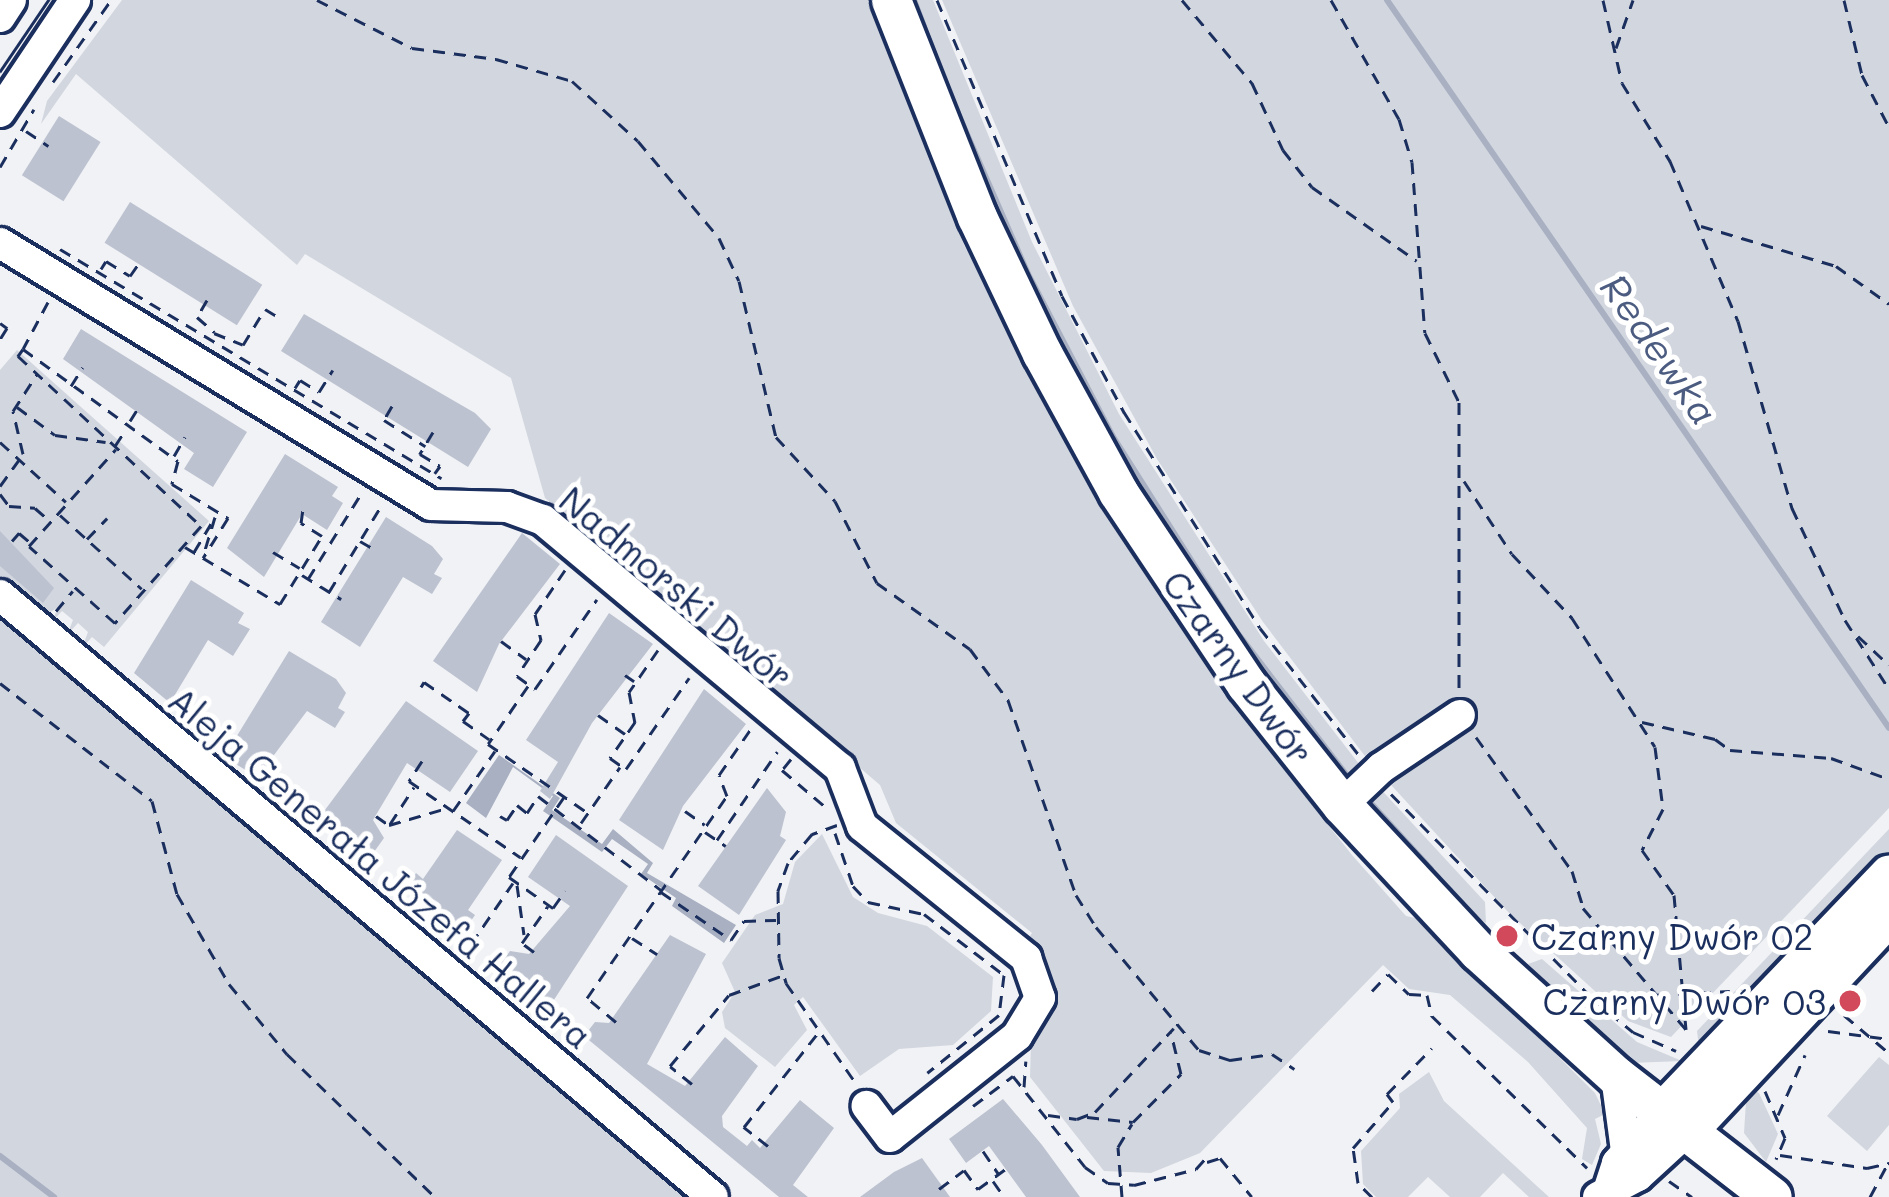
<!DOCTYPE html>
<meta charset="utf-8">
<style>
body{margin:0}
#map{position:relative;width:1889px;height:1197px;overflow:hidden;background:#f1f2f5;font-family:Mali,sans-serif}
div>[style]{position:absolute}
.green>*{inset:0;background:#d2d6df}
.water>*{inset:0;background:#a8b0c2}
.stream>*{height:6px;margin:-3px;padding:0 3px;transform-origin:3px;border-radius:3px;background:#a8b0c2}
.building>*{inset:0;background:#bcc2d0;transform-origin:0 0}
.path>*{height:3px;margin-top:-1.5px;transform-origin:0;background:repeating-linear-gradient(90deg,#1b2f5e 0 12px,transparent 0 21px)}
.roads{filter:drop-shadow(3px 0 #1b2f5e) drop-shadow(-3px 0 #1b2f5e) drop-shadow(0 3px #1b2f5e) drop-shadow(0 -3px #1b2f5e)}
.minor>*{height:30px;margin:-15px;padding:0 15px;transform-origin:15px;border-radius:15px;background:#fff}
.major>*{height:39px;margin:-19.5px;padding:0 19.5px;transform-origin:19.5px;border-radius:19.5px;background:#fff}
.tram>*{height:3px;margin:-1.5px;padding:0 1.5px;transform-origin:1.5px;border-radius:1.5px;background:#1b2f5e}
.dots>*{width:33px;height:33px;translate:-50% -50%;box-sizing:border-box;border:6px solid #fff;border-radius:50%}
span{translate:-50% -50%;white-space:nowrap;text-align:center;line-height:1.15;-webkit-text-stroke:10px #fff;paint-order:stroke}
.street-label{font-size:36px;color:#1b2f5e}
.poi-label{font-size:36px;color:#1b2f5e}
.left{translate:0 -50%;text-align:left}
.right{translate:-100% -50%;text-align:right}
.water-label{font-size:39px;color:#4c5c81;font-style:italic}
</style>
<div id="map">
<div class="green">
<div style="clip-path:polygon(122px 0,869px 0,964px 245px,1100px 503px,1224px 694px,1352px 855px,1406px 916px,1420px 919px,1595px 1093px,1605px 1114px,1595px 1119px,1601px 1144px,1592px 1165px,1582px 1159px,1587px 1128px,1528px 1062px,1450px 995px,1409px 989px,1383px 965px,1200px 1153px,1151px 1173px,1104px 1171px,1030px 1077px,1031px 1041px,1049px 1009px,1024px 945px,1032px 933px,896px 823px,880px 785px,545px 498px,511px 378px,305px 254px,297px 265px,76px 74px,41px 124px,47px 101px)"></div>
<div style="clip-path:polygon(907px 0,933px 0,1032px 242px,1119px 414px,1264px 641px,1366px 773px,1353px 788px,1243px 654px,1128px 477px,1012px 256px)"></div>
<div style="clip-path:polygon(942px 0,1889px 0,1889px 808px,1671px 1037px,1628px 1021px,1510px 914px,1368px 760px,1263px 622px,1157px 459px,1073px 306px)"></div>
<div style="clip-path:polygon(17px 350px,209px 521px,104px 647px,92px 637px,82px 648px,88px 632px,78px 623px,67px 635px,73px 620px,62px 611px,52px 622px,58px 607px,46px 615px,0 577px,0 370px)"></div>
<div style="clip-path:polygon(0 606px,464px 1001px,459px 1008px,687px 1197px,0 1197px)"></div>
<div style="clip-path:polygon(1376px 784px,1485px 902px,1486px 923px,1461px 906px,1361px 797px)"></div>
<div style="clip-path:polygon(1889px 829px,1889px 854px,1699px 1047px,1697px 1031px)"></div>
<div style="clip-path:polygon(822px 834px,853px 897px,878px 913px,927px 926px,993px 977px,991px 1011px,953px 1045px,899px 1049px,860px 1076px,803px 997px,794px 1005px,807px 1030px,775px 1067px,725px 1028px,722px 1012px,735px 992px,722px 963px,755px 915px,783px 904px,795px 862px)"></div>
<div style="clip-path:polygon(1542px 959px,1637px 1042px,1682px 1061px,1630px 1063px,1575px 1019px,1528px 964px)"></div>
<div style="clip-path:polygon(1879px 1057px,1889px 1065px,1889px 1125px,1867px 1151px,1827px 1116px)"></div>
<div style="clip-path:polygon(1429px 1072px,1444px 1101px,1549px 1197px,1529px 1197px,1503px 1173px,1480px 1197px,1450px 1197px,1428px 1177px,1408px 1197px,1376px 1197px,1363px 1184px,1361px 1151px,1400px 1108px,1399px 1094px)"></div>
<div style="clip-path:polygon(1747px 1086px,1759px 1093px,1778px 1134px,1766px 1162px,1744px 1133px)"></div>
</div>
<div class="water">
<div style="clip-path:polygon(499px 755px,560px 798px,552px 810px,602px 844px,613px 829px,653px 863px,647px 873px,736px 925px,724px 943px,672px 906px,676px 898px,641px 874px,648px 864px,612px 839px,602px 852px,543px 811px,553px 796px,513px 767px,486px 818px,466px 803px)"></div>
</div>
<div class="stream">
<div style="left:914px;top:0;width:80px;rotate:69.5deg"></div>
<div style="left:1387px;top:0;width:884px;rotate:55.41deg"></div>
<div style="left:949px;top:93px;width:197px;rotate:66.4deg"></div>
<div style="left:1028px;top:274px;width:182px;rotate:62.4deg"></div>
<div style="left:1112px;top:435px;width:232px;rotate:57.7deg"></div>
<div style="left:1236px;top:631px;width:189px;rotate:52.5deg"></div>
<div style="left:1368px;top:800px;width:93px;rotate:47.6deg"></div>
<div style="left:0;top:1156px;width:68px;rotate:37.2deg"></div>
</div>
<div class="building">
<div style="left:59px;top:116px;width:49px;height:70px;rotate:32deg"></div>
<div style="left:130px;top:202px;width:156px;height:48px;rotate:32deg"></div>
<div style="clip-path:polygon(304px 314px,475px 413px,491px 429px,468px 467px,281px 351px)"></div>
<div style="clip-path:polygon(81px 329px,247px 432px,213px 487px,184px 469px,194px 453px,63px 359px)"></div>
<div style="clip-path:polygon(285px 454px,338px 487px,332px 496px,343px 503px,327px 530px,302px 514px,264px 577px,227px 548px)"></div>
<div style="clip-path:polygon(386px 517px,432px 546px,443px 559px,434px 574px,442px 578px,432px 594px,403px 577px,360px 647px,321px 622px)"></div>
<div style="clip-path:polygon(0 531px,54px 588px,43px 603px,0 566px)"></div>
<div style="clip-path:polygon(522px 533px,560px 564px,499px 644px,477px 692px,433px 661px)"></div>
<div style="clip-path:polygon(191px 580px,244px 613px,238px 623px,250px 629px,233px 656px,208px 640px,170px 703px,134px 673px)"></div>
<div style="clip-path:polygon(609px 613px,653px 644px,592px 723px,550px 799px,540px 791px,558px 762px,526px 740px)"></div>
<div style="clip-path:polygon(289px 651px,336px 679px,346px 693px,338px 708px,345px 712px,335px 728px,307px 711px,268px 763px,264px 781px,224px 757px)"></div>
<div style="clip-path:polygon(704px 689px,746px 724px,683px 806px,663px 850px,619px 820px)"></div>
<div style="clip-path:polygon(406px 701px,478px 751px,450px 792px,407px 763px,373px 820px,384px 838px,369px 859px,319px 818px)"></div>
<div style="clip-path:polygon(767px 788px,786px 812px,780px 836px,786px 840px,739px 915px,698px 886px)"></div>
<div style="clip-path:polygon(457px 830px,502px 860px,468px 910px,475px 915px,464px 931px,405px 889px,416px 873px,423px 879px)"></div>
<div style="clip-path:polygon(556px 835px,628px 886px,548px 1009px,498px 968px,510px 951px,529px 954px,570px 906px,528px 877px)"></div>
<div style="clip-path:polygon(670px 935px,706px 954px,647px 1064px,685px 1086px,725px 1037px,758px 1066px,722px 1116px,723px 1127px,747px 1146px,752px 1140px,760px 1148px,800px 1100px,834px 1128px,793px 1185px,808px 1197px,779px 1197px,584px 1036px,595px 1022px,609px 1023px)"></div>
<div style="clip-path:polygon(1003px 1099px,1042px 1145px,1080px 1197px,1026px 1197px,989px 1146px,966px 1163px,949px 1139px)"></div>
<div style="clip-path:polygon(922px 1158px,950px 1197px,860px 1197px,894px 1172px)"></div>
</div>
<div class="path">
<div style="left:317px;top:0;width:106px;rotate:26.8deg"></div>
<div style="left:412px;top:48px;width:85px;rotate:7.5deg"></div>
<div style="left:496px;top:59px;width:79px;rotate:16.1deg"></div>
<div style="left:572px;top:81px;width:89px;rotate:42.3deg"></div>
<div style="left:638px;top:141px;width:126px;rotate:50.1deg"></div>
<div style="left:719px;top:238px;width:47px;rotate:65.1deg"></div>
<div style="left:739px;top:281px;width:160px;rotate:76.7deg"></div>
<div style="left:776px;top:437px;width:87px;rotate:47.3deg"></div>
<div style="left:835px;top:501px;width:92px;rotate:62.9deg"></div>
<div style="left:877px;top:583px;width:114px;rotate:35.4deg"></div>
<div style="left:970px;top:649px;width:64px;rotate:53.3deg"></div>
<div style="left:1008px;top:700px;width:207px;rotate:70.8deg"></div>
<div style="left:1076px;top:895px;width:38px;rotate:58deg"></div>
<div style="left:1096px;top:927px;width:160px;rotate:50.1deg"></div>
<div style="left:1199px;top:1050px;width:33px;rotate:18deg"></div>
<div style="left:1230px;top:1060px;width:42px;rotate:-8.1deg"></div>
<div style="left:1272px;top:1054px;width:27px;rotate:34deg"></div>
<div style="left:937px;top:0;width:321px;rotate:67.1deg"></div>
<div style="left:1062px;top:296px;width:132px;rotate:61.9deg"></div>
<div style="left:1124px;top:412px;width:255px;rotate:57.8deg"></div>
<div style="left:1260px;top:628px;width:160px;rotate:52.1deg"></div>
<div style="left:1182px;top:0;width:109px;rotate:49.9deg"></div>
<div style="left:1252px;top:83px;width:74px;rotate:65.2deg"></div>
<div style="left:1283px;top:150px;width:47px;rotate:51.9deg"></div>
<div style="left:1312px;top:187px;width:128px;rotate:35.2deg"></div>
<div style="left:1331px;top:0;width:137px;rotate:60.3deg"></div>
<div style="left:1399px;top:119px;width:45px;rotate:73.2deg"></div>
<div style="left:1412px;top:162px;width:171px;rotate:85.7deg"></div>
<div style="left:1425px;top:333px;width:77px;rotate:63.8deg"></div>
<div style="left:1459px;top:402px;width:289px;rotate:90deg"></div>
<div style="left:1603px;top:0;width:85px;rotate:77.1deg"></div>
<div style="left:1622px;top:83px;width:92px;rotate:58.4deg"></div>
<div style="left:1670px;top:161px;width:174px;rotate:67deg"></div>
<div style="left:1738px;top:321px;width:195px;rotate:73.9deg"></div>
<div style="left:1792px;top:508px;width:124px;rotate:64.7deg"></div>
<div style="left:1845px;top:620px;width:82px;rotate:57.5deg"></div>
<div style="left:1844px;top:0;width:77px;rotate:76.5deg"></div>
<div style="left:1862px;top:75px;width:59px;rotate:62.6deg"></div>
<div style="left:1616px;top:48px;width:51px;rotate:-70.5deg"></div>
<div style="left:53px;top:82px;width:100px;rotate:-54.7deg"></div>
<div style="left:26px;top:131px;width:27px;rotate:34deg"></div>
<div style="left:0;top:167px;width:67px;rotate:-59.6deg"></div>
<div style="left:1701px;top:226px;width:141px;rotate:16.5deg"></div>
<div style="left:1836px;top:266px;width:65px;rotate:35.6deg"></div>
<div style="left:60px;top:249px;width:445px;rotate:31deg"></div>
<div style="left:101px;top:269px;width:9px;rotate:-58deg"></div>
<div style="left:106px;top:261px;width:28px;rotate:32deg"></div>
<div style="left:130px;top:276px;width:19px;rotate:-55deg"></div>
<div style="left:207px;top:300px;width:20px;rotate:120deg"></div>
<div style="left:197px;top:317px;width:23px;rotate:41deg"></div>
<div style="left:48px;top:302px;width:53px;rotate:118deg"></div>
<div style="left:23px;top:349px;width:191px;rotate:35.9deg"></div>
<div style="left:178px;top:461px;width:24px;rotate:105deg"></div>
<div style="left:172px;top:484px;width:66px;rotate:31.3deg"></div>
<div style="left:228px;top:518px;width:47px;rotate:122deg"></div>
<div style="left:0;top:323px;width:9px;rotate:36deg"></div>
<div style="left:7px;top:328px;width:13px;rotate:122deg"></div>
<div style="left:214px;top:333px;width:31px;rotate:22deg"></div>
<div style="left:243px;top:345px;width:42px;rotate:-58.6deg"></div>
<div style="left:265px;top:309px;width:12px;rotate:31deg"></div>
<div style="left:23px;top:349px;width:9px;rotate:126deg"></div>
<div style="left:18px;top:356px;width:250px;rotate:42.9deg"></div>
<div style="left:201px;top:526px;width:130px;rotate:131.6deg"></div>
<div style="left:115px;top:623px;width:115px;rotate:-138.2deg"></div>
<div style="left:29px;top:546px;width:130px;rotate:-48.1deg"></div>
<div style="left:71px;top:386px;width:22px;rotate:-58deg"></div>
<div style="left:295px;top:388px;width:9px;rotate:-58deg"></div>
<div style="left:300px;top:380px;width:22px;rotate:32deg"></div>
<div style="left:319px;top:392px;width:26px;rotate:-58deg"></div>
<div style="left:392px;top:406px;width:16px;rotate:120deg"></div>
<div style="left:384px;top:420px;width:49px;rotate:32.4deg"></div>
<div style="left:17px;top:407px;width:47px;rotate:36.4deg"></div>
<div style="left:55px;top:435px;width:51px;rotate:7.8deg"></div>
<div style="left:130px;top:421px;width:15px;rotate:-58deg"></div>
<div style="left:433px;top:432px;width:26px;rotate:121deg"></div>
<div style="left:420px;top:454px;width:23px;rotate:31deg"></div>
<div style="left:440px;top:466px;width:9px;rotate:126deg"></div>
<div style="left:0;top:442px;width:89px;rotate:42.3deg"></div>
<div style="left:115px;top:446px;width:20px;rotate:-57deg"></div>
<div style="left:174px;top:456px;width:22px;rotate:-60deg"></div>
<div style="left:1464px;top:481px;width:87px;rotate:56.7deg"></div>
<div style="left:1512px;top:554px;width:88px;rotate:46.8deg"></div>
<div style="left:1572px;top:618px;width:153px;rotate:57.2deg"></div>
<div style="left:1655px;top:747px;width:63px;rotate:82.6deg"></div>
<div style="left:1663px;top:809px;width:46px;rotate:117.1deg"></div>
<div style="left:1642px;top:850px;width:55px;rotate:54.6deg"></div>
<div style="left:1674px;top:895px;width:135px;rotate:84.9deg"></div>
<div style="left:0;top:486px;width:39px;rotate:-54deg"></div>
<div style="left:23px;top:454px;width:44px;rotate:-103.1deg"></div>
<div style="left:13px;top:411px;width:44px;rotate:-57deg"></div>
<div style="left:0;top:494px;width:15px;rotate:53deg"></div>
<div style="left:9px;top:506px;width:26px;rotate:4deg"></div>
<div style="left:35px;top:508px;width:20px;rotate:41deg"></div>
<div style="left:60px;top:515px;width:110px;rotate:42.1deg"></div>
<div style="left:87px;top:539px;width:29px;rotate:-46deg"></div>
<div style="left:12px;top:541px;width:11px;rotate:-49deg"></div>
<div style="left:19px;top:533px;width:16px;rotate:40deg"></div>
<div style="left:360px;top:541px;width:16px;rotate:30deg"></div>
<div style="left:185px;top:547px;width:111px;rotate:31deg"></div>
<div style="left:280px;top:604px;width:80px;rotate:-58.3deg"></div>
<div style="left:322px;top:536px;width:25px;rotate:-148deg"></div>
<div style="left:301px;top:523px;width:14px;rotate:-82deg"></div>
<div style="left:194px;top:552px;width:41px;rotate:-59deg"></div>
<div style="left:215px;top:517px;width:38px;rotate:107deg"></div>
<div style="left:273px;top:552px;width:31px;rotate:31deg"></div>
<div style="left:565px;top:570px;width:53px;rotate:124.3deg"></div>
<div style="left:535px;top:614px;width:27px;rotate:77deg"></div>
<div style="left:541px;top:640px;width:43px;rotate:123.7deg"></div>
<div style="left:517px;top:676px;width:22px;rotate:36deg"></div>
<div style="left:535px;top:689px;width:109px;rotate:-55.4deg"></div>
<div style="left:302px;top:575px;width:46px;rotate:31.6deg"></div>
<div style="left:308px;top:579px;width:100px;rotate:-58.1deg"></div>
<div style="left:329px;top:592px;width:100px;rotate:-58.8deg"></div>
<div style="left:56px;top:611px;width:26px;rotate:-50deg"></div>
<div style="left:1858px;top:636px;width:42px;rotate:43.1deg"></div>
<div style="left:501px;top:641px;width:31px;rotate:36deg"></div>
<div style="left:658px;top:650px;width:51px;rotate:124.6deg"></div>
<div style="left:629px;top:692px;width:31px;rotate:79deg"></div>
<div style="left:635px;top:722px;width:44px;rotate:124.8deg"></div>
<div style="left:610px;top:758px;width:19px;rotate:35deg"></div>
<div style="left:626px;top:769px;width:111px;rotate:-55.3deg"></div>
<div style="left:625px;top:675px;width:11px;rotate:34deg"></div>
<div style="left:0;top:683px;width:192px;rotate:37.8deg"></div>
<div style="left:152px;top:801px;width:96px;rotate:75deg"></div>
<div style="left:177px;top:894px;width:104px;rotate:60deg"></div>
<div style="left:229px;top:984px;width:91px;rotate:50.4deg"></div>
<div style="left:287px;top:1054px;width:206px;rotate:44deg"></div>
<div style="left:528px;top:686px;width:70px;rotate:124.6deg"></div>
<div style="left:488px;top:744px;width:121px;rotate:34.6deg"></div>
<div style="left:421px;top:687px;width:6px;rotate:-59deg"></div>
<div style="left:424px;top:682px;width:55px;rotate:34.6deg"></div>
<div style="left:469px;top:713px;width:10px;rotate:127deg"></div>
<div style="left:463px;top:721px;width:32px;rotate:35deg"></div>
<div style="left:598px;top:715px;width:33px;rotate:35deg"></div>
<div style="left:1642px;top:722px;width:75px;rotate:13.1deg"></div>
<div style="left:1715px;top:739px;width:19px;rotate:36deg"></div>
<div style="left:1730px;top:750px;width:101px;rotate:4.5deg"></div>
<div style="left:1831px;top:758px;width:62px;rotate:19.9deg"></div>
<div style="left:1476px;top:737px;width:165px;rotate:54.4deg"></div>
<div style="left:1572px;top:871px;width:39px;rotate:73deg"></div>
<div style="left:1583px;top:908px;width:165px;rotate:49.7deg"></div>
<div style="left:791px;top:759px;width:14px;rotate:129deg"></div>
<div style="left:782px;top:770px;width:60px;rotate:40.3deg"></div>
<div style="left:422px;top:761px;width:24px;rotate:123deg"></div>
<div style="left:409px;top:781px;width:135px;rotate:34.4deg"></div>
<div style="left:1391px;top:794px;width:288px;rotate:45.4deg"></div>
<div style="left:1593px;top:999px;width:52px;rotate:39.5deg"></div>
<div style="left:1633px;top:1032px;width:47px;rotate:23.8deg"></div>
<div style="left:564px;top:797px;width:97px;rotate:124.5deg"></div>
<div style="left:509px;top:877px;width:54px;rotate:35.2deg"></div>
<div style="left:553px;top:908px;width:21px;rotate:-55deg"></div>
<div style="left:453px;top:811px;width:73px;rotate:-55deg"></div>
<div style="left:685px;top:811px;width:24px;rotate:35deg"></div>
<div style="left:376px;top:816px;width:16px;rotate:35deg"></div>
<div style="left:389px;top:825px;width:60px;rotate:-16.3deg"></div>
<div style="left:500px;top:816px;width:8px;rotate:30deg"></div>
<div style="left:507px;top:820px;width:18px;rotate:-56deg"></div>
<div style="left:517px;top:805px;width:13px;rotate:39deg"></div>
<div style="left:527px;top:813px;width:20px;rotate:-57deg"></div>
<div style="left:538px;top:796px;width:155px;rotate:37.4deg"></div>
<div style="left:581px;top:823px;width:68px;rotate:-55.1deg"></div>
<div style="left:390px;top:824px;width:44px;rotate:-57deg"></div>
<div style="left:837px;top:825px;width:27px;rotate:160deg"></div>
<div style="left:812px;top:834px;width:38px;rotate:130deg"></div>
<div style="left:788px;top:863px;width:30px;rotate:110deg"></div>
<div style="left:778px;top:891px;width:67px;rotate:89.1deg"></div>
<div style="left:779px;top:958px;width:26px;rotate:74deg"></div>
<div style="left:786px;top:983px;width:121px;rotate:55.1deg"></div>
<div style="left:705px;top:832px;width:25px;rotate:34deg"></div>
<div style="left:835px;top:833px;width:56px;rotate:71.2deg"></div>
<div style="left:853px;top:886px;width:22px;rotate:47deg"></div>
<div style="left:868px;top:902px;width:57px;rotate:12.1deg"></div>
<div style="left:924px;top:914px;width:101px;rotate:37.3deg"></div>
<div style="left:1004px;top:975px;width:40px;rotate:97.1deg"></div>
<div style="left:999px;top:1015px;width:92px;rotate:141.1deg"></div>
<div style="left:717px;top:840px;width:107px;rotate:-55.7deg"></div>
<div style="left:517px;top:885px;width:50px;rotate:82deg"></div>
<div style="left:661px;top:892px;width:85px;rotate:34.4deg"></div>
<div style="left:731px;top:940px;width:23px;rotate:-56deg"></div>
<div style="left:744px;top:921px;width:32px;rotate:-2deg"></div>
<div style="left:430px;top:907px;width:55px;rotate:42.1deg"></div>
<div style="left:471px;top:944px;width:74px;rotate:-55.5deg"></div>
<div style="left:632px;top:938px;width:30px;rotate:33deg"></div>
<div style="left:534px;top:952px;width:15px;rotate:-143deg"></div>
<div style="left:522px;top:943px;width:45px;rotate:-54.9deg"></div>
<div style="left:1372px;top:991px;width:23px;rotate:-47deg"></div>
<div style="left:1388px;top:974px;width:29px;rotate:44deg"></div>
<div style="left:1409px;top:994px;width:18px;rotate:3deg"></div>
<div style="left:1427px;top:995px;width:22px;rotate:77deg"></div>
<div style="left:1432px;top:1016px;width:217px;rotate:44.4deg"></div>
<div style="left:1594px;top:998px;width:136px;rotate:-2.9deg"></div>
<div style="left:1844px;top:1015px;width:59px;rotate:40.2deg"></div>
<div style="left:616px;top:1022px;width:38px;rotate:-140deg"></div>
<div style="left:587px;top:998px;width:246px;rotate:-55.3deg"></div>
<div style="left:727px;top:796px;width:22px;rotate:-111deg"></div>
<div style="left:719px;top:775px;width:55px;rotate:-55.4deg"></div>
<div style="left:1828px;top:1031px;width:62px;rotate:7.5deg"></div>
<div style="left:692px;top:1084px;width:28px;rotate:-141deg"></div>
<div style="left:670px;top:1066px;width:92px;rotate:-50.3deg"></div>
<div style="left:729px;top:995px;width:55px;rotate:-20.1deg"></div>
<div style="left:1024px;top:1087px;width:26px;rotate:-86deg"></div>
<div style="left:1765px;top:1091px;width:51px;rotate:66.9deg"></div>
<div style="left:1785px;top:1138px;width:23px;rotate:113deg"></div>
<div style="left:973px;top:1106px;width:50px;rotate:-36.9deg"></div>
<div style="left:1013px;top:1076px;width:116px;rotate:51.6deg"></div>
<div style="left:1085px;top:1167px;width:28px;rotate:35deg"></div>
<div style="left:1108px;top:1183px;width:26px;rotate:4deg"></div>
<div style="left:1134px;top:1185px;width:64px;rotate:-14.5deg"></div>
<div style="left:1196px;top:1169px;width:15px;rotate:-48deg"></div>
<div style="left:1048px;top:1115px;width:29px;rotate:8deg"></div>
<div style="left:1077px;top:1119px;width:19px;rotate:-21deg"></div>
<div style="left:1095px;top:1112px;width:115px;rotate:-46.8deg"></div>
<div style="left:1778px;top:1115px;width:66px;rotate:-65.8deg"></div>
<div style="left:1087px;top:1117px;width:46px;rotate:6.2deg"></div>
<div style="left:1133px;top:1122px;width:68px;rotate:-45deg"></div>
<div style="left:1181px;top:1074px;width:42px;rotate:-103.7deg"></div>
<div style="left:768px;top:1146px;width:31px;rotate:-142deg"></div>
<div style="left:744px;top:1127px;width:120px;rotate:-51.8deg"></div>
<div style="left:983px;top:1151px;width:27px;rotate:56deg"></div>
<div style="left:1780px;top:1155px;width:88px;rotate:8.5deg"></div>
<div style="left:1867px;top:1168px;width:23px;rotate:-13deg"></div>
<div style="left:1207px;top:1162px;width:14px;rotate:-17deg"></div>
<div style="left:1220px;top:1158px;width:50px;rotate:50.6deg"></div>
<div style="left:993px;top:1181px;width:19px;rotate:55deg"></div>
<div style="left:1669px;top:1181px;width:28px;rotate:35deg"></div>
<div style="left:939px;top:1189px;width:31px;rotate:-37deg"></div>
<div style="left:964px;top:1170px;width:24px;rotate:54deg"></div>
<div style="left:978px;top:1189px;width:34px;rotate:-36deg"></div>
<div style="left:1122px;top:1197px;width:50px;rotate:-94.6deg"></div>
<div style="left:1118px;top:1147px;width:27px;rotate:-59deg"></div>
<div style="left:1372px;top:1197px;width:20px;rotate:-135deg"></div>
<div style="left:1358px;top:1183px;width:35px;rotate:-98deg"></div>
<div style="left:1353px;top:1148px;width:61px;rotate:-49deg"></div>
<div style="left:1393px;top:1102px;width:10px;rotate:-127deg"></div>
<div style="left:1387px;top:1094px;width:64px;rotate:-45.6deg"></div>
<div style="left:1870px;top:1197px;width:36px;rotate:-62deg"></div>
</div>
<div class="roads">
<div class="minor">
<div style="left:0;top:17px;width:20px;rotate:-57deg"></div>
<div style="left:0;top:112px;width:135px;rotate:-56.2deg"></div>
<div style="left:0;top:243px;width:504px;rotate:31.29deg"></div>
<div style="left:431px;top:505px;width:76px;rotate:1.5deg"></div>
<div style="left:507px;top:507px;width:38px;rotate:20deg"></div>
<div style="left:543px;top:520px;width:387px;rotate:39.9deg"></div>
<div style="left:840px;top:768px;width:62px;rotate:69.2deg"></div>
<div style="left:862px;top:826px;width:211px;rotate:38.8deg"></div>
<div style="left:1026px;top:958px;width:42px;rotate:70.7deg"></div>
<div style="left:1040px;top:998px;width:44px;rotate:121.2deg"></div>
<div style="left:1017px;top:1036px;width:162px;rotate:141.5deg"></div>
<div style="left:890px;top:1137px;width:39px;rotate:-127deg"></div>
<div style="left:0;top:595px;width:933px;rotate:40.18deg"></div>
<div style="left:1342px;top:805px;width:54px;rotate:-43.5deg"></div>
<div style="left:1381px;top:768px;width:95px;rotate:-33.9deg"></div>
<div style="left:1616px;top:1076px;width:76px;rotate:82.4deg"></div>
<div style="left:1610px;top:1185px;width:23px;rotate:-72deg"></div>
<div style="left:1617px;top:1163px;width:67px;rotate:-48.7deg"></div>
<div style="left:1598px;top:1197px;width:45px;rotate:-27.7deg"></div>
<div style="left:1638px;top:1176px;width:64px;rotate:-42.5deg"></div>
</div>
<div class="major">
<div style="left:891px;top:0;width:233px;rotate:68.4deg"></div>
<div style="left:977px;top:217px;width:151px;rotate:64.5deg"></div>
<div style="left:1042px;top:353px;width:158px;rotate:61.3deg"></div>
<div style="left:1118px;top:492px;width:231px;rotate:56.3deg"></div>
<div style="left:1246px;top:684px;width:154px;rotate:51.6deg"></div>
<div style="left:1342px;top:805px;width:200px;rotate:47deg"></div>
<div style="left:1478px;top:951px;width:186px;rotate:42.2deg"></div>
<div style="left:1616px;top:1076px;width:197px;rotate:37.8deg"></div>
<div style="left:1661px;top:1113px;width:330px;rotate:-46.3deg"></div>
<div style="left:1685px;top:1133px;width:299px;rotate:-46.9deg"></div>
</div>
</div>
<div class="tram">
<div style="left:0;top:71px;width:86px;rotate:-55.9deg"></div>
</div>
<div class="dots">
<div style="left:1507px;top:936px;background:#d1495b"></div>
<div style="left:1850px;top:1001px;background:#d1495b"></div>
</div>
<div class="street-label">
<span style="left:677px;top:587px;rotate:40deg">Nadmorski Dwór</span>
<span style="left:1239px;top:667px;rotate:54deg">Czarny Dwór</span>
<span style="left:381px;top:867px;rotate:40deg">Aleja Generała Józefa Hallera</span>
</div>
<div class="poi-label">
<span class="left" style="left:1531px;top:936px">Czarny Dwór 02</span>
<span class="right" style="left:1826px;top:1001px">Czarny Dwór 03</span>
</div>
<div class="water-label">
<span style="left:1660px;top:349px;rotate:55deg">Redewka</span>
</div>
</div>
